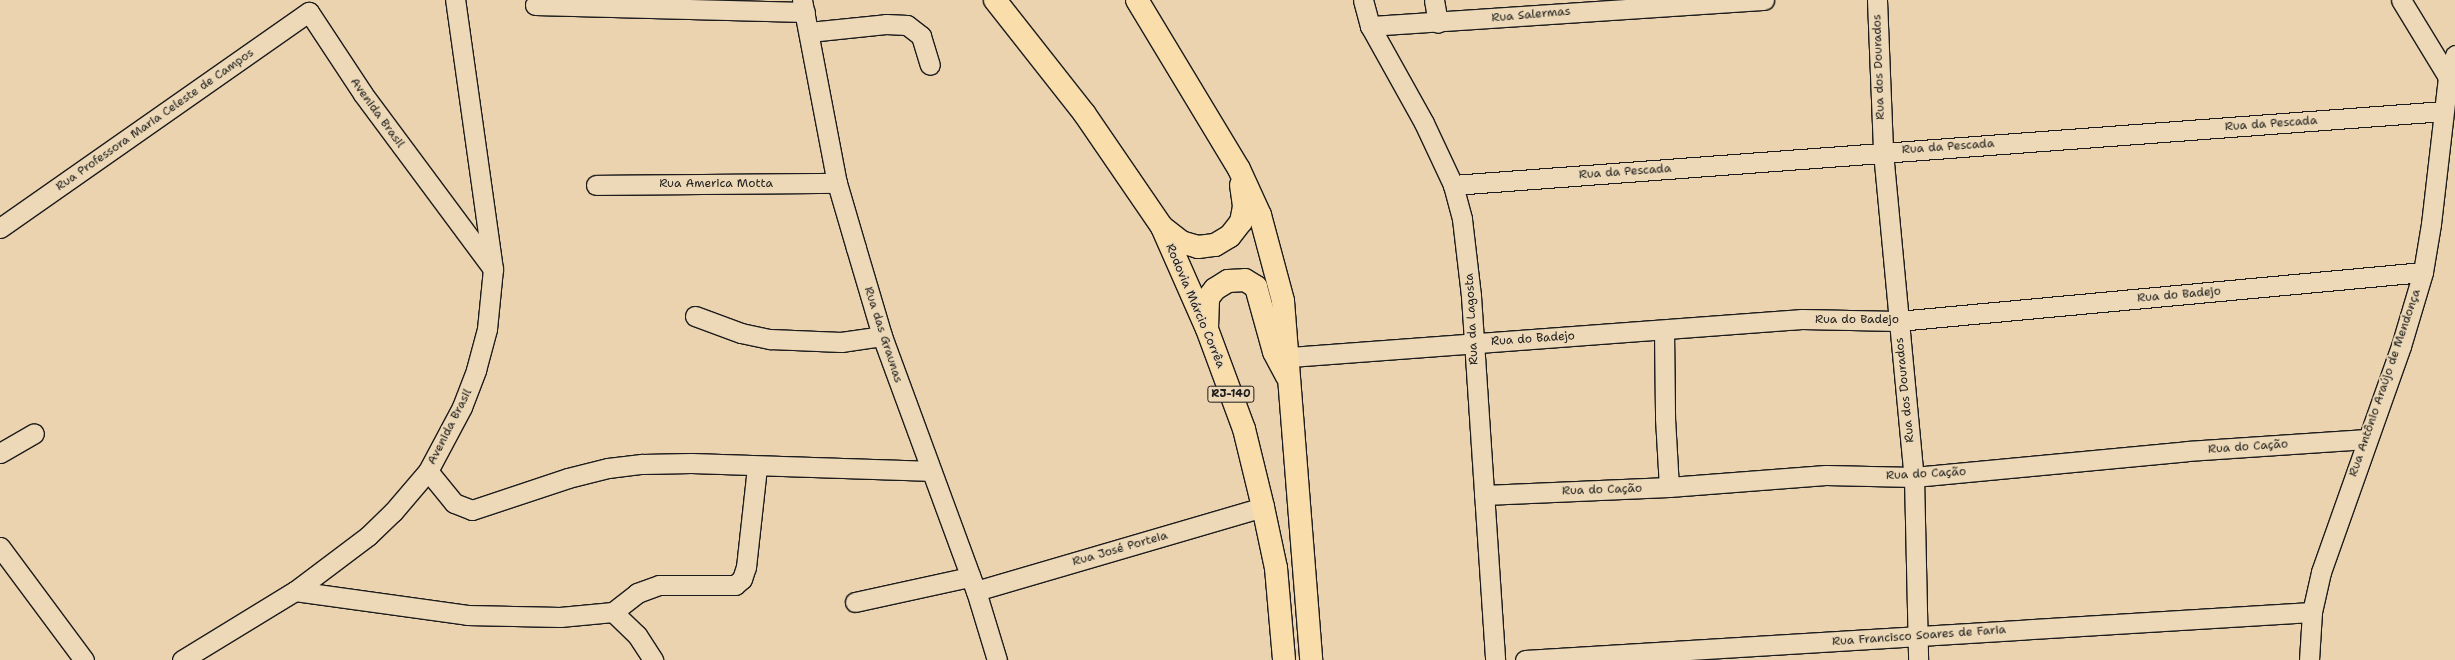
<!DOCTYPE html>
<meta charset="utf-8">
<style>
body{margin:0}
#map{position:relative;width:2455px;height:660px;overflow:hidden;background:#ecd3af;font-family:"Shantell Sans",sans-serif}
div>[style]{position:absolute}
.roads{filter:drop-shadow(1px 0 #1c1c1c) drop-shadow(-1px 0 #1c1c1c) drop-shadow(0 1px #1c1c1c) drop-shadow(0 -1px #1c1c1c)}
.minor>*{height:19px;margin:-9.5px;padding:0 9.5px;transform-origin:9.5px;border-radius:9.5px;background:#edd9b7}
.trunk>*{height:22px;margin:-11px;padding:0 11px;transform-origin:11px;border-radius:11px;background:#f9deab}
span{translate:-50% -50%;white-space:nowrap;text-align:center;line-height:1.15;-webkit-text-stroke:3.5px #edd9b7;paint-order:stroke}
.shield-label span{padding:1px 3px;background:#edd9b7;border:1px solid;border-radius:3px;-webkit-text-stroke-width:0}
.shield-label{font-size:11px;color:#1c1c1c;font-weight:700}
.street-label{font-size:12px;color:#1c1c1c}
</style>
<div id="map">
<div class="roads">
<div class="minor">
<div style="left:802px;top:0;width:186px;rotate:79.2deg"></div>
<div style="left:837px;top:183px;width:68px;rotate:73.7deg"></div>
<div style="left:856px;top:248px;width:92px;rotate:73.5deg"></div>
<div style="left:882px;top:336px;width:272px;rotate:69.8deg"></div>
<div style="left:976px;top:591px;width:72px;rotate:73.1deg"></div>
<div style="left:1363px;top:0;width:27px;rotate:75deg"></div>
<div style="left:1370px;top:26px;width:111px;rotate:60.9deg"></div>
<div style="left:1424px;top:123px;width:68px;rotate:64.9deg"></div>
<div style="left:1453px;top:185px;width:35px;rotate:75deg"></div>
<div style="left:1462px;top:219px;width:78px;rotate:83.3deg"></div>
<div style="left:1471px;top:296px;width:365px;rotate:86.2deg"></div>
<div style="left:1434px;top:0;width:23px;rotate:80deg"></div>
<div style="left:1877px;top:0;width:152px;rotate:87.7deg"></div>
<div style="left:1883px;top:152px;width:326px;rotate:84.6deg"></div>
<div style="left:1914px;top:477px;width:183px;rotate:88.7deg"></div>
<div style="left:2401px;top:0;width:90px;rotate:58.6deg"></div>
<div style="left:535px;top:5px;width:270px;rotate:1.5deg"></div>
<div style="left:1370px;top:26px;width:395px;rotate:-3.8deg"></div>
<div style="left:809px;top:32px;width:77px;rotate:-5.9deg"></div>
<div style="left:886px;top:24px;width:21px;rotate:3deg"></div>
<div style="left:907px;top:25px;width:18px;rotate:38deg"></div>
<div style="left:921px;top:36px;width:30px;rotate:73deg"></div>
<div style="left:596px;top:185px;width:241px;rotate:-0.5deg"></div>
<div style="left:1453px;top:185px;width:993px;rotate:-4.27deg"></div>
<div style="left:0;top:228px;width:377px;rotate:-35deg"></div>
<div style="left:309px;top:12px;width:98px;rotate:56.6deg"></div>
<div style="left:363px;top:94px;width:218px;rotate:53.4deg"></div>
<div style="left:695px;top:316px;width:49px;rotate:20.3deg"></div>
<div style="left:741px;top:333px;width:30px;rotate:12deg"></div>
<div style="left:770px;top:339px;width:71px;rotate:2.4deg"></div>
<div style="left:841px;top:342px;width:41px;rotate:-8.3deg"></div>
<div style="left:1664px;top:330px;width:88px;rotate:89.3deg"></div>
<div style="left:1665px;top:418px;width:69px;rotate:86.7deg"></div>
<div style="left:1290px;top:357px;width:513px;rotate:-4.24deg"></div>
<div style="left:1802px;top:319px;width:96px;rotate:1.2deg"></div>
<div style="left:1898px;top:321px;width:527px;rotate:-5.33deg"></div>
<div style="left:0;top:453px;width:39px;rotate:-30deg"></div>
<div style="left:428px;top:471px;width:41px;rotate:50.9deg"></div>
<div style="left:454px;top:503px;width:19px;rotate:21deg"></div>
<div style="left:472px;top:510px;width:101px;rotate:-18.4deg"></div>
<div style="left:568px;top:478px;width:41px;rotate:-14deg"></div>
<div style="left:608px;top:468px;width:34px;rotate:-7deg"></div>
<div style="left:642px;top:464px;width:49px;rotate:-1.2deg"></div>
<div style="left:691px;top:463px;width:240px;rotate:1.9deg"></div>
<div style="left:1484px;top:495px;width:185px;rotate:-2.5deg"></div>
<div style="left:1669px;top:487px;width:157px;rotate:-4.4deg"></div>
<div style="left:1826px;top:475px;width:88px;rotate:1.3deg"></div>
<div style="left:1914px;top:477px;width:274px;rotate:-5.4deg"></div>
<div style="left:2187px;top:451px;width:180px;rotate:-3.8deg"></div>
<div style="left:0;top:547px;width:141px;rotate:53.4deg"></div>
<div style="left:295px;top:591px;width:174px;rotate:7.9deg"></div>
<div style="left:467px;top:615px;width:93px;rotate:1.2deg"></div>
<div style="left:560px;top:617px;width:53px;rotate:-5.4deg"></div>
<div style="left:613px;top:612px;width:31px;rotate:-38deg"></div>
<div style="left:637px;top:593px;width:23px;rotate:-20deg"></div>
<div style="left:659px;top:585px;width:76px"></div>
<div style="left:735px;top:585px;width:9px;rotate:-41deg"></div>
<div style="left:742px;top:579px;width:13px;rotate:-72deg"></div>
<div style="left:746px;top:567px;width:101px;rotate:-83.7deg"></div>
<div style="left:976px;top:591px;width:299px;rotate:-16.3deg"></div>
<div style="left:855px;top:602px;width:118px;rotate:-12.3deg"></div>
<div style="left:613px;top:612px;width:33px;rotate:44deg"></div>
<div style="left:637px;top:635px;width:30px;rotate:57deg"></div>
<div style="left:182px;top:660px;width:132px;rotate:-31.4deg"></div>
<div style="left:295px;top:591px;width:91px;rotate:-37deg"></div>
<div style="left:368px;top:536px;width:35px;rotate:-44deg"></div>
<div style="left:393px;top:512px;width:54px;rotate:-49.5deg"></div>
<div style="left:428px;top:471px;width:72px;rotate:-62deg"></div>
<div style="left:462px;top:407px;width:40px;rotate:-69deg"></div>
<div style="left:476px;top:370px;width:42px;rotate:-75deg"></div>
<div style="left:487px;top:329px;width:60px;rotate:-84.3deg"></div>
<div style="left:493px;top:269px;width:272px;rotate:-98deg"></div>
<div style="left:1525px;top:660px;width:788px;rotate:-3.49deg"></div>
<div style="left:2309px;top:660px;width:48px;rotate:-86.4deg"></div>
<div style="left:2312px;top:612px;width:41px;rotate:-77.3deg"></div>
<div style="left:2321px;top:572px;width:240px;rotate:-70.5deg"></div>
<div style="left:2401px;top:346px;width:77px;rotate:-73.4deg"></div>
<div style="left:2423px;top:272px;width:49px;rotate:-80.5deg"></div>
<div style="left:2431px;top:224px;width:148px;rotate:-83.4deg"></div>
<div style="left:2448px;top:77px;width:23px;rotate:-72deg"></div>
</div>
<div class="trunk">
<div style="left:995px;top:0;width:144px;rotate:51.8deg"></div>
<div style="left:1084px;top:113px;width:138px;rotate:55.6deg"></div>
<div style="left:1162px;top:227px;width:111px;rotate:66.2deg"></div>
<div style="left:1207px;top:329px;width:107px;rotate:69.7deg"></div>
<div style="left:1244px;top:429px;width:80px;rotate:76.3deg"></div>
<div style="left:1263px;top:507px;width:62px;rotate:78deg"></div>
<div style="left:1276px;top:568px;width:92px;rotate:85deg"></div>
<div style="left:1137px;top:0;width:197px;rotate:58.9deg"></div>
<div style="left:1239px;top:169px;width:51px;rotate:65.5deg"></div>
<div style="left:1260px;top:215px;width:89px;rotate:75deg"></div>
<div style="left:1283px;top:301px;width:360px;rotate:85.5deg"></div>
<div style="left:1162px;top:227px;width:24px;rotate:38deg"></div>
<div style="left:1181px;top:242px;width:18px;rotate:16deg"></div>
<div style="left:1198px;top:247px;width:17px;rotate:-7deg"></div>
<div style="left:1215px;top:245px;width:17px;rotate:-31deg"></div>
<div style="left:1230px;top:236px;width:18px;rotate:-52deg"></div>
<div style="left:1241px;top:222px;width:16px;rotate:-79deg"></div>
<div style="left:1244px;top:206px;width:21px;rotate:-98deg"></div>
<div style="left:1207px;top:328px;width:30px;rotate:-88deg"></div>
<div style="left:1208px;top:298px;width:11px;rotate:-52deg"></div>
<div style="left:1215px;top:289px;width:15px;rotate:-32deg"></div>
<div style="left:1228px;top:281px;width:17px;rotate:-3deg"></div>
<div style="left:1245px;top:280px;width:13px;rotate:32deg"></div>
<div style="left:1256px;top:287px;width:67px;rotate:74.5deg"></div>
<div style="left:1274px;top:352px;width:27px;rotate:62deg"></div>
</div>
</div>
<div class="shield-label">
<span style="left:1231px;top:394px">RJ-140</span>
</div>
<div class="street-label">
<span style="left:1531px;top:15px;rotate:-5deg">Rua Salermas</span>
<span style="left:1879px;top:67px;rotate:-92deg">Rua dos Dourados</span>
<span style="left:377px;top:113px;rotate:54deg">Avenida Brasil</span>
<span style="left:155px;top:120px;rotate:-35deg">Rua Professora Maria Celeste de Campos</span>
<span style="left:2271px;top:124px;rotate:-4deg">Rua da Pescada</span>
<span style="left:1948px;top:147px;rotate:-4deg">Rua da Pescada</span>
<span style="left:1625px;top:172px;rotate:-4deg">Rua da Pescada</span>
<span style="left:716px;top:184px">Rua America Motta</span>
<span style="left:2179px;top:295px;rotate:-5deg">Rua do Badejo</span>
<span style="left:1195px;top:306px;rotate:67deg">Rodovia Márcio Corrêa</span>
<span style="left:1472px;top:319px;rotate:-93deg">Rua da Lagosta</span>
<span style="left:1857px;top:320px">Rua do Badejo</span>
<span style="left:883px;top:335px;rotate:72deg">Rua das Graunas</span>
<span style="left:1533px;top:339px;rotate:-4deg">Rua do Badejo</span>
<span style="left:2385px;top:383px;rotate:-71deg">Rua Antônio Araújo de Mendonça</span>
<span style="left:1905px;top:390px;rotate:-96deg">Rua dos Dourados</span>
<span style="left:450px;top:427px;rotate:-63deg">Avenida Brasil</span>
<span style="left:2248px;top:447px;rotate:-4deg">Rua do Cação</span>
<span style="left:1926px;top:474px;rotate:-3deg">Rua do Cação</span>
<span style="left:1602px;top:490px;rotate:-2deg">Rua do Cação</span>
<span style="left:1120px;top:549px;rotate:-16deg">Rua José Porteia</span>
<span style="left:1919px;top:636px;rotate:-4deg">Rua Francisco Soares de Faria</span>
</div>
</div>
